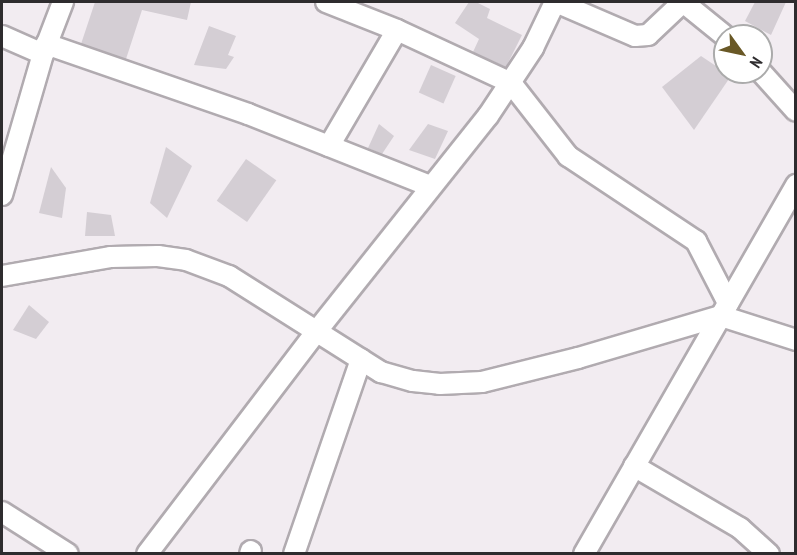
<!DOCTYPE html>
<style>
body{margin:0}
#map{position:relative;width:797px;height:555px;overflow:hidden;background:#f2ecf1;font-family:"PT Sans Narrow",sans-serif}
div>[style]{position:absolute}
.building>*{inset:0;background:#d4ced4;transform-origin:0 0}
.roads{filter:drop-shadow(2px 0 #b1abb0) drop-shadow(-2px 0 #b1abb0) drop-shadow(0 2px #b1abb0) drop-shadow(0 -2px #b1abb0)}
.minor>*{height:20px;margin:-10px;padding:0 10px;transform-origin:10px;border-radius:10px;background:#fff}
span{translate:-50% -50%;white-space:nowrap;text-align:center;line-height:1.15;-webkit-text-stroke:4.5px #fff;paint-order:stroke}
.frame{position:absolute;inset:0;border:3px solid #2e2c2e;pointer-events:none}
.north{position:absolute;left:713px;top:24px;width:60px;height:60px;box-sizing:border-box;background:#fff;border:2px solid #ababab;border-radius:50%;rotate:123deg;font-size:16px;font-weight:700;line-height:24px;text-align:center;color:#2e2c2e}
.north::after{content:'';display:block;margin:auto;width:21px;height:27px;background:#695826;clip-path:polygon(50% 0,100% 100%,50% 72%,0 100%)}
</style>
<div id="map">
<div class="building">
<div style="clip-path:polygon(95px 2px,191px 2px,187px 20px,142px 10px,126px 59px,81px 44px)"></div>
<div style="clip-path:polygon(469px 2px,476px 2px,490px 9px,487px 18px,522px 35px,506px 67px,473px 52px,479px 39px,455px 23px)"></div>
<div style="clip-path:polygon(755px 2px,786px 2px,771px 35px,745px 21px)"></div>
<div style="clip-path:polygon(209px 26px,236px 36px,228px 55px,234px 57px,226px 69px,194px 65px)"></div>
<div style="clip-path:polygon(701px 56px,731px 76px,694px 130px,662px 87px)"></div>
<div style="left:431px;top:65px;width:27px;height:30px;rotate:24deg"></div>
<div style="clip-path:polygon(379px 124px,394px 136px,382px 154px,368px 148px)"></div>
<div style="clip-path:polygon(428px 124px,448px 131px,435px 159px,409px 150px)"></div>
<div style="clip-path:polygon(166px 147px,192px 166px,167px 218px,150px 203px)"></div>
<div style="left:246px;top:159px;width:37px;height:51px;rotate:35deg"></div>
<div style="clip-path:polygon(51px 167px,66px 188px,62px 218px,39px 213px)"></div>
<div style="clip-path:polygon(87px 212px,111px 215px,115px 236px,85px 236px)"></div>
<div style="clip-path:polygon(29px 305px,49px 322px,36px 339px,13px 330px)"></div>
</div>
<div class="roads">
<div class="minor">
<div style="left:326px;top:2px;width:76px;rotate:21.5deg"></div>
<div style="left:397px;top:30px;width:126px;rotate:24.9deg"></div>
<div style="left:511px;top:83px;width:93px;rotate:52deg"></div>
<div style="left:568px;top:156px;width:154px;rotate:33.6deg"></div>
<div style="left:696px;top:241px;width:70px;rotate:62.7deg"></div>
<div style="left:556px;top:2px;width:86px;rotate:23.3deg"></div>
<div style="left:635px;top:36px;width:13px;rotate:-4deg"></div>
<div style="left:648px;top:35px;width:48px;rotate:-43.3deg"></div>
<div style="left:683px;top:2px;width:54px;rotate:39deg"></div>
<div style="left:2px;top:36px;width:45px;rotate:23.7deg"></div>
<div style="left:46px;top:44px;width:214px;rotate:19.1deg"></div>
<div style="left:248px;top:114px;width:196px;rotate:21.6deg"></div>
<div style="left:761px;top:72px;width:52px;rotate:48.1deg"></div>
<div style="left:329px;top:146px;width:134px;rotate:-59.6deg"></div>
<div style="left:2px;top:195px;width:147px;rotate:-73.8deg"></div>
<div style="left:43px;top:54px;width:56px;rotate:-69deg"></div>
<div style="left:2px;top:276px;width:111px;rotate:-9.9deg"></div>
<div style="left:111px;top:257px;width:47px;rotate:-1.2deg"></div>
<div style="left:158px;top:256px;width:28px;rotate:8deg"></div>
<div style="left:186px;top:260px;width:46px;rotate:20.4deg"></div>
<div style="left:229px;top:276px;width:180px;rotate:32.3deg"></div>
<div style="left:381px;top:372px;width:33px;rotate:16deg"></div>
<div style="left:413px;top:381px;width:27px;rotate:6deg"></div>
<div style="left:440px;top:384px;width:42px;rotate:-2.7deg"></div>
<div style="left:482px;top:382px;width:99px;rotate:-14deg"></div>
<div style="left:578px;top:358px;width:149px;rotate:-16.4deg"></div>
<div style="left:721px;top:316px;width:79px;rotate:17.7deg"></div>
<div style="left:634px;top:466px;width:123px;rotate:30.3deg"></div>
<div style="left:740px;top:528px;width:39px;rotate:42deg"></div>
<div style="left:2px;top:512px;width:78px;rotate:32.5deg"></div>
<div style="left:147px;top:554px;width:279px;rotate:-52.7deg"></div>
<div style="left:316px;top:332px;width:276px;rotate:-51.5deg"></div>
<div style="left:488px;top:116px;width:82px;rotate:-56.5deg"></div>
<div style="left:533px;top:48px;width:51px;rotate:-64.4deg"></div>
<div style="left:250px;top:554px;width:3px;rotate:-72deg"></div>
<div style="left:294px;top:554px;width:206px;rotate:-71deg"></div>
<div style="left:584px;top:554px;width:426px;rotate:-60.1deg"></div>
</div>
</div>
<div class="frame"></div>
<div class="north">N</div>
</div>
